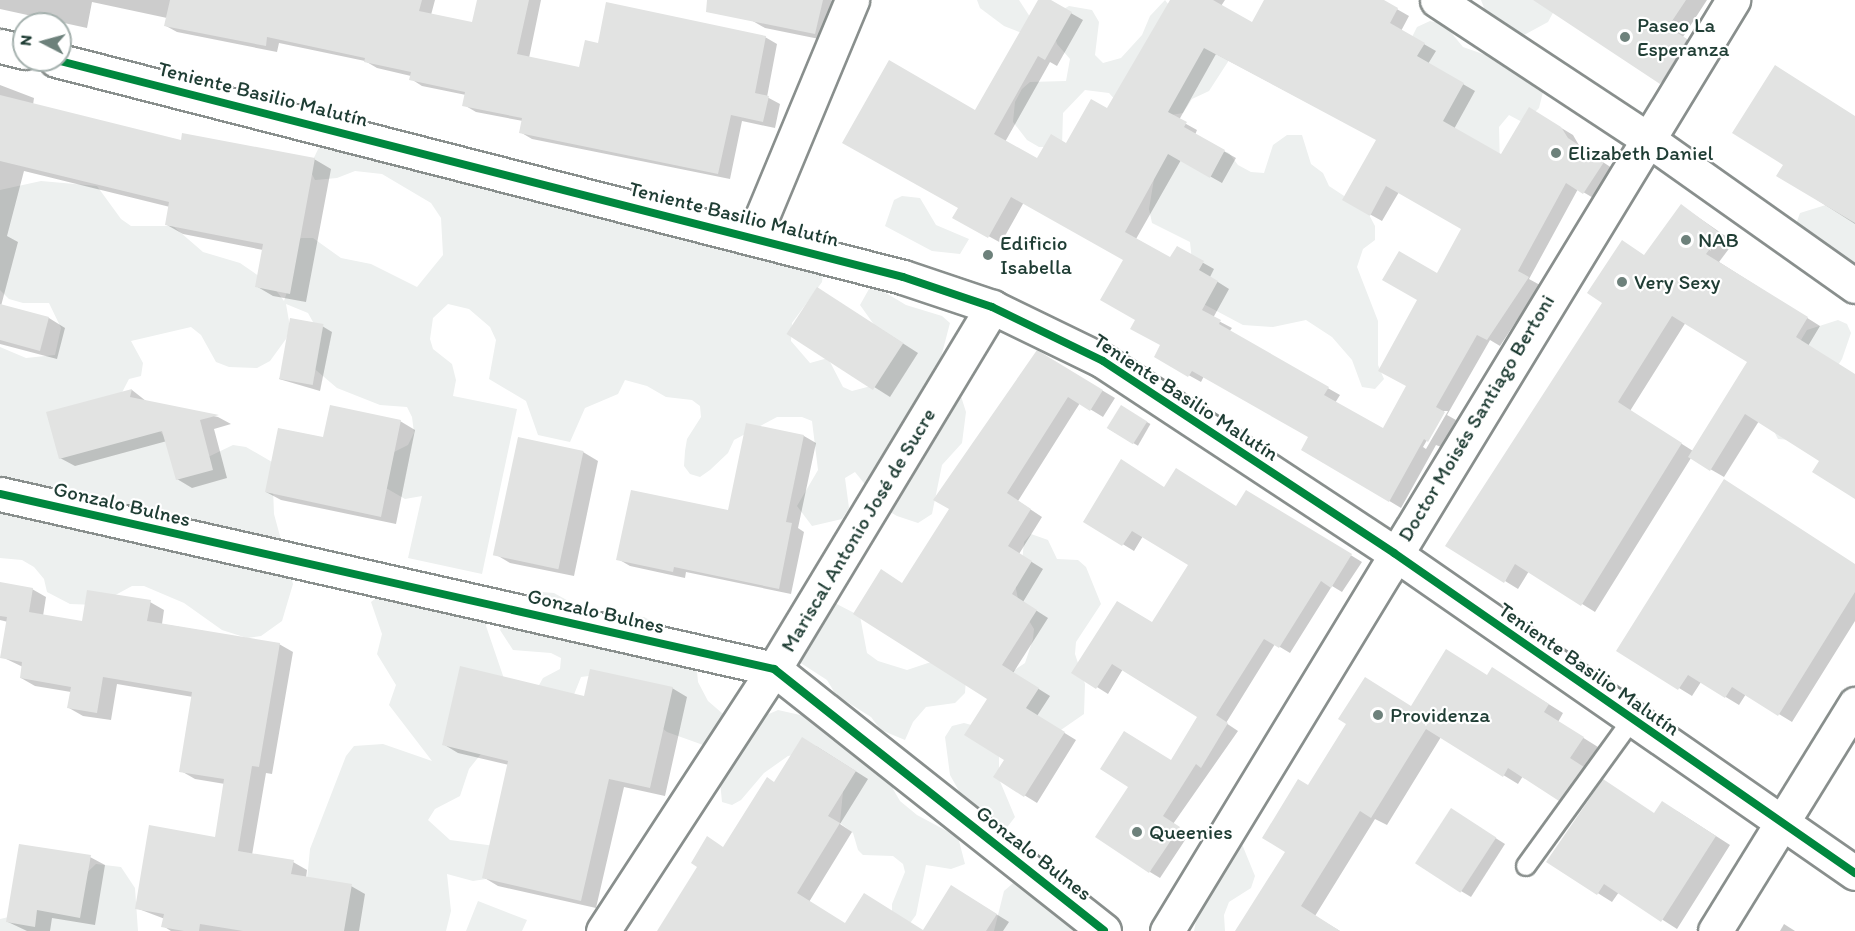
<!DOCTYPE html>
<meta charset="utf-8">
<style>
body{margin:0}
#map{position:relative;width:1855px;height:931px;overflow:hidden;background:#fff;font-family:Itim,sans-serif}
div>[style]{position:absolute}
.built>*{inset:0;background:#edf0ef}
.shadow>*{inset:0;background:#0003;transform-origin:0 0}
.building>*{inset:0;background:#e2e3e2;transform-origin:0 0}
.roads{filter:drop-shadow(2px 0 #898f8d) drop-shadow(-2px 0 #898f8d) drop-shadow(0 2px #898f8d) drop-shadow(0 -2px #898f8d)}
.service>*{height:18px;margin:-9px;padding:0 9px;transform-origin:9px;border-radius:9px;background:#fff}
.minor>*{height:33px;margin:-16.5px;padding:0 16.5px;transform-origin:16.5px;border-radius:16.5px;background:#fff}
.tertiary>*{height:33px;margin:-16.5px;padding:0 16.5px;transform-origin:16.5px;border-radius:16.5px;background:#fff}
.cycleway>*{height:8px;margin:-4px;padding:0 4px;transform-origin:4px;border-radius:4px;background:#00873e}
.dots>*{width:16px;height:16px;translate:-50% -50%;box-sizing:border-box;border:3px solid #fff;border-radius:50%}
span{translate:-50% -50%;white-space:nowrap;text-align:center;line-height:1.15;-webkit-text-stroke:4.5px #fff;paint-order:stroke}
.poi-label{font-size:21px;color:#1f3d34}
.left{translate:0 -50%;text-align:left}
.street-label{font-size:21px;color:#1f3d34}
.north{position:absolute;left:12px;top:12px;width:60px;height:60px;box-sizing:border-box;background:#fff;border:2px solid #a5b1ae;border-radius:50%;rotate:276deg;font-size:16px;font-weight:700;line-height:24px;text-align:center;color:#1f3d34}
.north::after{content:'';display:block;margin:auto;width:21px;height:27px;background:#6d817b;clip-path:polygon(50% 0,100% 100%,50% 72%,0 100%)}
</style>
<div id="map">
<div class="built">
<div style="clip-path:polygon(977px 0,1019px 0,1032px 20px,1027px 35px,1004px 26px,980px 8px)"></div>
<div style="clip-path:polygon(1165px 0,1197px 42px,1233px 54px,1209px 91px,1192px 99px,1183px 113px,1171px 115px,1117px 102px,1109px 93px,1085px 90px,1063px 113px,1062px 147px,1039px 147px,1027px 140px,1013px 122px,1015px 102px,1022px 89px,1030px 82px,1066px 81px,1070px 59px,1057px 44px,1054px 34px,1060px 11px,1069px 6px,1092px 10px,1099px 22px,1095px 55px,1103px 63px,1121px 58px,1142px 35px,1150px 16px)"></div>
<div style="clip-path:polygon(1481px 0,1546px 0,1555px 9px,1548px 22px,1522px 36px,1486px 13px)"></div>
<div style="clip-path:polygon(1430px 21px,1444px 24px,1463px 47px,1497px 59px,1531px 78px,1543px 92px,1539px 108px,1524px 123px,1509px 115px,1499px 127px,1500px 166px,1390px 109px,1409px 43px,1417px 27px)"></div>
<div style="clip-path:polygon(1287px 135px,1302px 135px,1311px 164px,1323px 173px,1329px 186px,1367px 211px,1375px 226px,1375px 240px,1363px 249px,1357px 267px,1378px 321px,1378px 365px,1384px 379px,1375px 389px,1362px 387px,1352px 360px,1332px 337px,1306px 320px,1273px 327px,1243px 325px,1196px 300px,1190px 242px,1152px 223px,1149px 209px,1154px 179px,1150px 166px,1162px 149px,1214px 147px,1229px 153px,1238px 165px,1251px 172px,1264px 173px,1273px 145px)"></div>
<div style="clip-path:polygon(322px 141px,700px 243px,818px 268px,823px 274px,822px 282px,792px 323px,791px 341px,810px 363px,828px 358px,843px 387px,852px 391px,871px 386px,875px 326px,860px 305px,869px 289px,881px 290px,906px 305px,942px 316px,950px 323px,935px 380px,960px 393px,966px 412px,962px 443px,942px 465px,932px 514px,918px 523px,897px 516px,885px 509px,855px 472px,845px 478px,849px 508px,842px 519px,812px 526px,797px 506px,818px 470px,812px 421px,802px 417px,777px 417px,734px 440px,728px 453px,710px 470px,700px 477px,690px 474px,684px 466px,685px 451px,687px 439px,701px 417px,700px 406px,692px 400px,666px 397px,647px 386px,625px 380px,618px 394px,585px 408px,570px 442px,538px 435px,526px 401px,489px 379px,496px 340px,490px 327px,469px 309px,448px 304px,433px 318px,430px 339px,433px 349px,452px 364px,456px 380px,453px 396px,517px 409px,482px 574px,408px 558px,422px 496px,405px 499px,386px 488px,394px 452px,408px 445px,414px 433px,412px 417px,407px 407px,380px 405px,337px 388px,310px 365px,313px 322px,308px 313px,286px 304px,290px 327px,286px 339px,270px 361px,257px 368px,229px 367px,216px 362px,201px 335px,191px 327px,131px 341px,143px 363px,141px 376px,129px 379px,116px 404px,152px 420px,168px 442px,208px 457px,233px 445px,246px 447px,272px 462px,274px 514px,293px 584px,282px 621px,261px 636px,247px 638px,222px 630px,184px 603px,144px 586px,132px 586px,97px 605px,70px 604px,47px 592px,44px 579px,34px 567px,22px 560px,0 558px,0 347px,26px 358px,55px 355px,61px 328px,49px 303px,23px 303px,9px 299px,0 290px,0 190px,41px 181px,97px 186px,121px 219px,131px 226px,173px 226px,203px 252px,240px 263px,272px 285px,284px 301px,290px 283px,292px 244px,301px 238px,313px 238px,341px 258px,371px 264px,417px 287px,443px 255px,441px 218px,431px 203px,382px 174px,355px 171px,337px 178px,315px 180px,309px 168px)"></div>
<div style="clip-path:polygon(902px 196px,920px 198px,936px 225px,969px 239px,960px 254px,932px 251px,885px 226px,894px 200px)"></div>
<div style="clip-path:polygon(1829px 204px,1855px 208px,1855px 291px,1819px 237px,1804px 234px,1796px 224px,1800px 213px)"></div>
<div style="clip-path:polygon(1838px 320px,1847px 324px,1851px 333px,1842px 359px,1791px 440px,1778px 439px,1766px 416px,1801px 340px,1807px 330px)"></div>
<div style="clip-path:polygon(1031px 534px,1048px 540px,1057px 559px,1078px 560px,1086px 567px,1101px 604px,1076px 642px,1075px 654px,1085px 684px,1084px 714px,1058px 732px,1031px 728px,1010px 673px,1025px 663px,1033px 639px,1034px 629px,1019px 604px,1014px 579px,1022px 562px,1024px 542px)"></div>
<div style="clip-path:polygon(412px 570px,442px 579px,487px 610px,486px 626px,515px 711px,469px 769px,460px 796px,435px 809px,428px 820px,450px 840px,495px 846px,486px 879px,473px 881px,447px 874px,451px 911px,446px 931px,302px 931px,310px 849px,346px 756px,354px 746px,383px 744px,432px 761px,389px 705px,396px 685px,377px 654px,382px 634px,371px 602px)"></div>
<div style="clip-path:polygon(542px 592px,554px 593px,592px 614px,644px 617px,671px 631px,696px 660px,698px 682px,708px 701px,730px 720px,755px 720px,778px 710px,809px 717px,894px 779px,893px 789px,900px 801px,917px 815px,958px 837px,965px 864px,951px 869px,926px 865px,916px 915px,908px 926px,892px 930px,892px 904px,905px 872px,903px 864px,893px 856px,863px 855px,858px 850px,853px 833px,840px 823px,844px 781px,803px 753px,788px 756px,764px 773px,741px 800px,732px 805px,722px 802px,717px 750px,667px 732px,597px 675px,581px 677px,571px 702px,538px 687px,543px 678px,560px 669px,561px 658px,551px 653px,513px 650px,500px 630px,514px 602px)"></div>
<div style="clip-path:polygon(827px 599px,860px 616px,867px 653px,878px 661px,907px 670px,934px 661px,966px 679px,965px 693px,955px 703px,926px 707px,913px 722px,905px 740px,881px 730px,871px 717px,836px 695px,827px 680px,793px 658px)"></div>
<div style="clip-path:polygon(964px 723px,975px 726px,999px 753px,999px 779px,1015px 817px,1002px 834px,968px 807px,950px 775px,945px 737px,952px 726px)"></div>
<div style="clip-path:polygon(1237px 832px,1255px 876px,1251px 888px,1229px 902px,1224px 915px,1225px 931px,1194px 931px,1199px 906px)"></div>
<div style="clip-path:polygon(96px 864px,121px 867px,135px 888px,138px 931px,0 931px,0 919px,26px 913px,74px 885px)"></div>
<div style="clip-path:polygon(1034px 865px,1052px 868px,1091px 895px,1103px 911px,1104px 931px,994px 931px,1004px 891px)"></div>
<div style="clip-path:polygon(478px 901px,527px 920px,522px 931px,466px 931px)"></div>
</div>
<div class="shadow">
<div style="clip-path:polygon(0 0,435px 0,431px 15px,474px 24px,488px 0,541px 0,529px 58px,580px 69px,599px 45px,765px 37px,777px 44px,767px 97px,780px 104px,775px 128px,742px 121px,730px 179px,532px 139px,520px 132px,523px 121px,476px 112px,464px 105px,466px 95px,422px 86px,411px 79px,411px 76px,377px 68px,365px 61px,279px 43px,277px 52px,177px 32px,166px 26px,167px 18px,92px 2px,87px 28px,0 9px)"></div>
<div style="clip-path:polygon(756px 0,831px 0,837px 4px,829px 41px,765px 28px,751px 20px)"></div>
<div style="clip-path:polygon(evenodd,1039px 0,1048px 0,1083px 20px,1057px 66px,1050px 62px,1005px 142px,1038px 161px,1067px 145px,1108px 111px,1171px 0,1225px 0,1221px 6px,1252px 24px,1266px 0,1381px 0,1409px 16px,1401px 31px,1436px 51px,1428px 64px,1475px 91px,1454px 129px,1502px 156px,1530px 109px,1573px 135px,1580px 147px,1615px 170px,1595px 199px,1578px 189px,1529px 279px,1540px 285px,1500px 346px,1490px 340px,1447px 415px,1456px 420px,1441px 447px,1436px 445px,1401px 508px,1303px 449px,1310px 436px,1204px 376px,1201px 382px,1156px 357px,1162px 345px,1137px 320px,1125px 259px,1024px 202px,1001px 243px,954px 217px,960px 208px,976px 112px,1039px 0,1216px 54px,1378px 140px,1344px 200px,1382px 221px,1399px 192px,1463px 229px,1438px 275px,1408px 386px,1384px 430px,1335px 403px,1340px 395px,1229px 332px,1232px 328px,1213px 318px,1229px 289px,1210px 277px,1214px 269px,1177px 248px,1171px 259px,1136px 239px,1181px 160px,1222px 183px,1236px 158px,1195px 135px,1197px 130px,1179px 120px,1216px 54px,1039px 0,1444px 411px,1448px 411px,1426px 449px,1423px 447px,1444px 411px)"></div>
<div style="clip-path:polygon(1541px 0,1707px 0,1683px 37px,1702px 49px,1676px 91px,1539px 3px)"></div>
<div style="clip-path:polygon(0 85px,34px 98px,33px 105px,182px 142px,314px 159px,331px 169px,306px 302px,273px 296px,256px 286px,263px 250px,183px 234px,167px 225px,170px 207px,24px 171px,7px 236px,18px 242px,1px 306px,49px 318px,65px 328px,57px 359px,0 344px)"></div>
<div style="clip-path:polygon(1855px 117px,1855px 224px,1778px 175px)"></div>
<div style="clip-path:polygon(evenodd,1682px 206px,1734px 242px,1719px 262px,1820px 326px,1808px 346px,1855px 375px,1855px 497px,1821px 460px,1759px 421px,1724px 477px,1691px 458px,1595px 612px,1529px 571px,1518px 589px,1505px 581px,1645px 256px,1682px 206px,1686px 322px,1749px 362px,1693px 451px,1630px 411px,1686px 322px)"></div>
<div style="clip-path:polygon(832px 298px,918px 353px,890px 397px,789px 333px)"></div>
<div style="clip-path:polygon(322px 326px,332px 332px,320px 391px,279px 379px)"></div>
<div style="clip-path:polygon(1038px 352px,1115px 398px,1103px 417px,1080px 403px,1018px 501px,1042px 517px,1019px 554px,1043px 569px,1023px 602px,1048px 618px,1013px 673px,1050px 696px,1037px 716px,1076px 740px,1037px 803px,995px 777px,1006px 759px,989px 698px,903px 584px,951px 509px)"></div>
<div style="clip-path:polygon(132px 390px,146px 401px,218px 417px,231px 424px,214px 429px,227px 478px,192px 488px,177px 479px,167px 441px,75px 466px,60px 458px,48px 413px)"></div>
<div style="left:1121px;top:407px;width:34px;height:25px;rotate:30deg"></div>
<div style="clip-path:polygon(400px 421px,415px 430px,396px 524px,281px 500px,266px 492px,324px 439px)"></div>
<div style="clip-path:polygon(747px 425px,804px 436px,816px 443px,798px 528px,804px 532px,791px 594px,686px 572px,685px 578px,630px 566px,618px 559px,729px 511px)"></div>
<div style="clip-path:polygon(583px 452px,598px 461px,574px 576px,510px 563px,495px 554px)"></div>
<div style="clip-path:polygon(1164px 488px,1237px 508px,1247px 492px,1362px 562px,1342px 592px,1332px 586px,1290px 653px,1275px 644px,1226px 723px,1238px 731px,1173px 824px,1189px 834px,1160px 878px,1150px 872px,1172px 761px,1199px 717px,1123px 669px,1108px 694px,1073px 672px,1152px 624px,1190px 565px,1143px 536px,1134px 551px,1085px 521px)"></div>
<div style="clip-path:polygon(1855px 565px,1855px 621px,1792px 722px,1746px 694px,1739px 705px,1701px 682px,1692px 696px,1619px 651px)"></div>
<div style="clip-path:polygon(0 584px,32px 589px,46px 597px,43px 616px,83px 622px,150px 602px,164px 610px,162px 624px,279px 644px,293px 652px,272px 774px,266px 773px,252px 855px,293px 862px,307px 870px,306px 878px,351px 886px,365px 894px,359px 931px,171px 931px,163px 926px,165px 919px,136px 908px,216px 839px,225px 784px,195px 779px,181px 771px,193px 697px,117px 684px,111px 720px,83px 716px,69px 708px,71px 692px,35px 686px,21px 678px,23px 667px,2px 657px,8px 622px,0 620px)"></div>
<div style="clip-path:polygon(1488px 676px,1507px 678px,1563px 713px,1558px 722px,1598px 747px,1584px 768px,1598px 777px,1574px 809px,1523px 776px,1518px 784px,1441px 737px,1387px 825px,1375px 819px,1315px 916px,1340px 931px,1236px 931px,1287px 852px,1309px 787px,1412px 707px)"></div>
<div style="clip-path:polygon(672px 688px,687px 697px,665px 796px,624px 787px,596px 908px,498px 886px,483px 877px,509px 765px,458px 753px,443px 744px)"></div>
<div style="clip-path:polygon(816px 746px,868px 779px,840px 824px,852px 832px,809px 902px,846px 925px,923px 931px,659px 931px,775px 783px)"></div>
<div style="clip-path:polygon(1677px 811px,1730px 845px,1677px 929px,1619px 892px,1612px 902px,1548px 862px,1655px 814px)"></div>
<div style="clip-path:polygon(1461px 816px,1505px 844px,1471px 897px,1461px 891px)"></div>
<div style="clip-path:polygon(90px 857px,105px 865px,95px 925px,52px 918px,50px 931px,27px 931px,8px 922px)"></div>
<div style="clip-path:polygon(964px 894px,1009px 922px,1003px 931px,924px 931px)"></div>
<div style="clip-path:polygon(1784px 924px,1795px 931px,1780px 931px)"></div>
</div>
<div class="building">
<div style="clip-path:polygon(170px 0,422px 0,419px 11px,472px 22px,477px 0,529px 0,517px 54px,579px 67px,585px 40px,598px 43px,606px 2px,766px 36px,755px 93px,769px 96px,763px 122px,731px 115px,718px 174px,519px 133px,522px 118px,462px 106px,465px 92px,409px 80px,411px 72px,364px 62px,365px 58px,267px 37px,266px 46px,164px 26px)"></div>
<div style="clip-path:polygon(707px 0,823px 0,815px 34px,706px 12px)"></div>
<div style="clip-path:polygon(evenodd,1038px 0,1051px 0,1072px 12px,1045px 60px,1038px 56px,994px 134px,1037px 158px,1051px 134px,1066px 143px,1091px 99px,1107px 108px,1170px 0,1213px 0,1252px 22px,1264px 0,1384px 0,1398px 8px,1390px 23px,1425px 43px,1417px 56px,1464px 83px,1443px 121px,1501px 154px,1529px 107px,1561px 127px,1568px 138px,1604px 162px,1583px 194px,1566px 183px,1518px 271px,1529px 277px,1487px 340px,1477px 335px,1436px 407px,1445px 412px,1428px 442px,1424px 439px,1389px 502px,1301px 450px,1308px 437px,1192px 371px,1188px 377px,1154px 357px,1160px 345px,1130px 329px,1135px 320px,1100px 300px,1123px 260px,1011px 197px,988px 238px,952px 218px,958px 208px,842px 143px,889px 60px,975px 110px,1038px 0,1204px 48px,1376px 140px,1342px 200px,1370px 216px,1386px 186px,1461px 229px,1437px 273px,1399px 251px,1382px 280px,1417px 300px,1378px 371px,1406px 386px,1383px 428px,1324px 395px,1329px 387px,1219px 324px,1221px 320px,1202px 310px,1218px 281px,1199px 270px,1204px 261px,1177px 246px,1170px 257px,1125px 232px,1168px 154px,1210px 178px,1225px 150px,1184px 127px,1187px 122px,1168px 112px,1204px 48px)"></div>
<div style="clip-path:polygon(1533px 0,1686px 0,1668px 27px,1687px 39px,1660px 84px)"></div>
<div style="clip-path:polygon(1775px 65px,1855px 116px,1855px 223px,1776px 176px,1783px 165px,1732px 133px)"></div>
<div style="clip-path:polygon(0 95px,181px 140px,182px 133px,315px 158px,290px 294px,255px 287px,263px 244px,165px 225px,169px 202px,0 161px)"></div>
<div style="clip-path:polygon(1681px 204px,1721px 234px,1706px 254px,1808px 317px,1796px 337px,1855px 374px,1855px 499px,1812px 472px,1819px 461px,1745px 414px,1710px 471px,1688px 457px,1747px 362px,1672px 316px,1618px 402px,1682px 443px,1581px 606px,1515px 564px,1504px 583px,1445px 546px,1602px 303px,1587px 293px,1622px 240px,1644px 255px)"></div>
<div style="left:817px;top:287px;width:103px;height:56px;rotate:33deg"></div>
<div style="clip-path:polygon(0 304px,49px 317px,40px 351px,0 340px)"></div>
<div style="left:290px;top:318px;width:34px;height:62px;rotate:10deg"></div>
<div style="clip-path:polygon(1037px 350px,1103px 390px,1090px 411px,1068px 397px,1007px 493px,1031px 509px,1008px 546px,1032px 561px,1012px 594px,1037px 610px,1002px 665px,1039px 688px,1026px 708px,1065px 732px,1024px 797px,993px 777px,1004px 760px,964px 735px,987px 699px,853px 614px,881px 569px,902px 583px,949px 509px,933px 500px)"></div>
<div style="clip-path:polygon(132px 389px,130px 397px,219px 415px,200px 420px,213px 470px,176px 480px,162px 431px,59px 459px,46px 412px)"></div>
<div style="clip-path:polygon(330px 405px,401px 420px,381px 517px,265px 492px,278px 428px,323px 437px)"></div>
<div style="left:1121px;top:405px;width:31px;height:27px;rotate:32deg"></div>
<div style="clip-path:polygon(746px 423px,804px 435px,786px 522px,792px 523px,779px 589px,674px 567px,673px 572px,616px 560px,631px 490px,728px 510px)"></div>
<div style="left:518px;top:437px;width:67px;height:121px;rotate:12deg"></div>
<div style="clip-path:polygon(1121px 459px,1164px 487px,1176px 468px,1236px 506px,1246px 490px,1352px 554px,1331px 588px,1321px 581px,1279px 648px,1264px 639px,1216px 715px,1228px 723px,1201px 768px,1196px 764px,1163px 816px,1180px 827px,1149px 873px,1095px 837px,1128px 787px,1100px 769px,1124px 731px,1171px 760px,1197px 717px,1112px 664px,1096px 689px,1071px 673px,1117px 601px,1152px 622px,1188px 565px,1132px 531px,1122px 546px,1083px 522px)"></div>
<div style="clip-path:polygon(1724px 479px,1855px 564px,1855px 592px,1778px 716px,1732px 687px,1725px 698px,1688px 675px,1678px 690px,1616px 651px)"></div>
<div style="clip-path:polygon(0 582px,33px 588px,29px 612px,82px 621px,87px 590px,151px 600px,147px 621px,280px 643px,259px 767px,252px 766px,238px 851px,294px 860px,291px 874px,352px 884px,344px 931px,243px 931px,200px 924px,199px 931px,184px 931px,161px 927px,164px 914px,135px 909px,149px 825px,215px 837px,224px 779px,179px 772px,192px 692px,103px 677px,97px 713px,67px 708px,71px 687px,20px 678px,22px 662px,0 658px,7px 617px,0 616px)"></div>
<div style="clip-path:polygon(1446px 649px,1487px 675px,1492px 667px,1549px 704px,1544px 712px,1584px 737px,1570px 758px,1584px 767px,1559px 801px,1508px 768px,1503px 777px,1426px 729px,1371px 818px,1360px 811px,1301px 906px,1340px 931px,1235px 931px,1285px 852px,1262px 838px,1298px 779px,1308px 785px,1346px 724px,1338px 719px,1365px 677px,1411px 706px)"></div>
<div style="clip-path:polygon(460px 666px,584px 696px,590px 669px,673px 687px,650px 788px,609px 779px,581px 901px,482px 878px,508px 761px,442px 745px)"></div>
<div style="clip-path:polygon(802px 737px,856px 771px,828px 816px,840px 823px,797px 893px,845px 923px,864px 893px,923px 930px,951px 885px,997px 914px,986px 931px,657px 931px,697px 867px,691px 863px,707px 836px,723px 847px,767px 777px,774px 782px)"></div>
<div style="clip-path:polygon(1603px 779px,1654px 813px,1662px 801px,1716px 836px,1661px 922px,1604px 884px,1597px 895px,1546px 862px)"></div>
<div style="left:1451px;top:808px;width:54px;height:66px;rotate:33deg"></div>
<div style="clip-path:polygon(19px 844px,91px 855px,80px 918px,37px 910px,35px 927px,6px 922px)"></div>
</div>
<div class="roads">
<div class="service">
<div style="left:1526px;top:866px;width:179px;rotate:-54.1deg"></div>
</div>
<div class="minor">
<div style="left:753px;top:238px;width:258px;rotate:-67.4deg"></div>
<div style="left:0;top:494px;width:794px;rotate:12.74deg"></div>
<div style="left:774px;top:669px;width:421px;rotate:38.4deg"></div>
<div style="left:603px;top:931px;width:313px;rotate:-56.9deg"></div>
<div style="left:774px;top:669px;width:423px;rotate:-58.9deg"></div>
<div style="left:1715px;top:931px;width:267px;rotate:-58.3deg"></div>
</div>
<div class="tertiary">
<div style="left:1437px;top:0;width:250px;rotate:33.4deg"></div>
<div style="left:1646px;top:138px;width:256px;rotate:35.3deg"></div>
<div style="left:0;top:46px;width:25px;rotate:14deg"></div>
<div style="left:56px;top:60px;width:874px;rotate:14.37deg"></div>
<div style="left:903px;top:277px;width:94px;rotate:18.6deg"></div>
<div style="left:992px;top:307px;width:123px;rotate:25.9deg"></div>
<div style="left:1103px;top:361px;width:349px;rotate:33.4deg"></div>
<div style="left:1394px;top:553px;width:561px;rotate:34.77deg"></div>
<div style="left:1167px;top:931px;width:1090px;rotate:-58.7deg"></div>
</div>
</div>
<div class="cycleway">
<div style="left:56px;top:60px;width:874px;rotate:14.37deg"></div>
<div style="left:903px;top:277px;width:94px;rotate:18.6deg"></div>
<div style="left:992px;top:307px;width:123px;rotate:25.9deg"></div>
<div style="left:1103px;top:361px;width:349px;rotate:33.4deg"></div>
<div style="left:1394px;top:553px;width:561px;rotate:34.77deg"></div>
<div style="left:0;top:494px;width:794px;rotate:12.74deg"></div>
<div style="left:774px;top:669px;width:421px;rotate:38.4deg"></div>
</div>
<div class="dots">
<div style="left:1625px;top:37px;background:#6d817b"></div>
<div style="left:1556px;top:153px;background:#6d817b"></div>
<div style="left:1686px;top:240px;background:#6d817b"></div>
<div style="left:988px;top:255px;background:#6d817b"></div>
<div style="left:1622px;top:282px;background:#6d817b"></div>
<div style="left:1378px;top:715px;background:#6d817b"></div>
<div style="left:1137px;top:832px;background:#6d817b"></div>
</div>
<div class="poi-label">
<span class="left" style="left:1637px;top:37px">Paseo La<br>Esperanza</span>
<span class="left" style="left:1568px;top:153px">Elizabeth Daniel</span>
<span class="left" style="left:1698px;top:240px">NAB</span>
<span class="left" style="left:1000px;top:255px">Edificio<br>Isabella</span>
<span class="left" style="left:1634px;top:282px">Very Sexy</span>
<span class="left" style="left:1390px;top:715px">Providenza</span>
<span class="left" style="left:1149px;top:832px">Queenies</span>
</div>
<div class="street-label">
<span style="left:263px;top:94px;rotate:14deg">Teniente Basilio Malutín</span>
<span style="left:734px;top:214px;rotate:14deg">Teniente Basilio Malutín</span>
<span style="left:1186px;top:397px;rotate:33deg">Teniente Basilio Malutín</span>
<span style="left:1476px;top:418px;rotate:-59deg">Doctor Moisés Santiago Bertoni</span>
<span style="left:122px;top:504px;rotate:13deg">Gonzalo Bulnes</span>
<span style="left:858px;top:530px;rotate:-59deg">Mariscal Antonio José de Sucre</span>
<span style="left:596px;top:611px;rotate:13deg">Gonzalo Bulnes</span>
<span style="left:1589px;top:669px;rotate:35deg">Teniente Basilio Malutín</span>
<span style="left:1034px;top:853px;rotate:38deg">Gonzalo Bulnes</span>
</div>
<div class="north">N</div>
</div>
